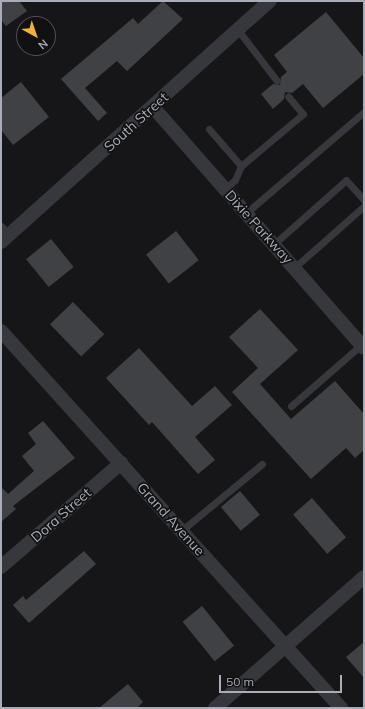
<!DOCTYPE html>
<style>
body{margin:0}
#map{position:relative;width:365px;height:709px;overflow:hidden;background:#161618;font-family:Mulish,sans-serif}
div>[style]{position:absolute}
.building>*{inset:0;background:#404145;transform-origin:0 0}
.lane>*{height:7px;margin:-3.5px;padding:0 3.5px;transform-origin:3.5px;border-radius:3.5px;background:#37383d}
.street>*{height:14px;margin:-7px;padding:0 7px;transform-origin:7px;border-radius:7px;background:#37383d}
span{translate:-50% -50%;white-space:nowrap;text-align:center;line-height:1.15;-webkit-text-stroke:3.5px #111113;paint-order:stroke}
.street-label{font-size:14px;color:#a8adb8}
.frame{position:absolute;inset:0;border:2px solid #a8adb8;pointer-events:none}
.north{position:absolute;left:16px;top:16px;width:40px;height:40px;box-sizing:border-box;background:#111113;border:1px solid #4d4f55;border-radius:50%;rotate:140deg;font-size:11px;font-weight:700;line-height:16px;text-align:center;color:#a8adb8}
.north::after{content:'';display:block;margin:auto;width:14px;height:18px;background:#f2b134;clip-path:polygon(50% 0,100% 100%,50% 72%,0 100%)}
.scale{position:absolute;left:219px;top:675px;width:123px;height:18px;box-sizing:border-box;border:2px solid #a8adb8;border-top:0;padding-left:5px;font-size:12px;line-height:14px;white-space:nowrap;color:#a8adb8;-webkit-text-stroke:3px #111113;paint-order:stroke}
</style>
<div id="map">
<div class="building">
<div style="clip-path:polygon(1px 1px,19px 1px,27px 11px,6px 26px,1px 20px)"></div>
<div style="clip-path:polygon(163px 1px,183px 19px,127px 71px,117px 61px,85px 88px,107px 113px,98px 121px,61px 79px,133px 18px,138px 24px)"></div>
<div style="clip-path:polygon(326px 12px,364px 58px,364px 74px,323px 108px,303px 84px,292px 93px,285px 92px,284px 99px,273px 109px,261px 94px,273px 84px,280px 85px,281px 77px,287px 72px,274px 55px)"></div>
<div style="clip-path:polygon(21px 82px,49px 117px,13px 145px,1px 130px,1px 98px)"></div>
<div style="left:176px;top:231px;width:37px;height:38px;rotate:52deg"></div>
<div style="left:51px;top:239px;width:36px;height:32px;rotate:51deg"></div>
<div style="left:73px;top:302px;width:45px;height:32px;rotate:46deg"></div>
<div style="clip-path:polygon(260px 309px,298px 350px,260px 384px,291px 419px,335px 381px,364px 414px,364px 450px,355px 458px,346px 448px,311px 479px,232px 392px,258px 368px,229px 337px)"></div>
<div style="clip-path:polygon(139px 348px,192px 406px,215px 386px,232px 405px,195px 437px,215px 460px,198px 474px,152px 422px,149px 425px,106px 378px)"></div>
<div style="clip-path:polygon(43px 421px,75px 458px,13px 506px,16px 509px,1px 522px,1px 487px,8px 494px,34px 471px,22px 456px,36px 444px,28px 433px)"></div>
<div style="left:240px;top:491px;width:31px;height:25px;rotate:50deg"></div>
<div style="left:312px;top:498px;width:52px;height:25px;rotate:49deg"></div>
<div style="clip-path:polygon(84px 551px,96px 564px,29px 623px,13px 605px,23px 596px,26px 600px)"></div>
<div style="left:202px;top:606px;width:51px;height:25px;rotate:51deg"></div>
<div style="clip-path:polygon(364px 642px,364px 678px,346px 657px)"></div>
<div style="clip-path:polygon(128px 684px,143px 702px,137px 708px,99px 708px)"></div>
</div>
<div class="lane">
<div style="left:238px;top:30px;width:64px;rotate:52.6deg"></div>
<div style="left:209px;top:129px;width:49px;rotate:49.1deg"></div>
<div style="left:224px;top:189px;width:14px;rotate:-39deg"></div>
<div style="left:235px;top:180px;width:15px;rotate:-67deg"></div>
<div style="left:241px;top:166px;width:81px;rotate:-40deg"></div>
<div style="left:303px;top:114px;width:23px;rotate:-130deg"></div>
<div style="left:246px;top:213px;width:155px;rotate:-40.6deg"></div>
<div style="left:1px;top:226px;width:13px;rotate:45deg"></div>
<div style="left:274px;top:244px;width:96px;rotate:-41.6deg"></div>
<div style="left:346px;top:180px;width:27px;rotate:48deg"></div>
<div style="left:295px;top:267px;width:92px;rotate:-41.5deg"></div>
<div style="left:291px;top:406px;width:93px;rotate:-41.1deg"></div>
<div style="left:181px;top:531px;width:105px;rotate:-39.6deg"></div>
</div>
<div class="street">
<div style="left:153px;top:107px;width:320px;rotate:48.8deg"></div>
<div style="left:1px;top:242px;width:361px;rotate:-41.9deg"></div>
<div style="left:1px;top:331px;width:508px;rotate:47.95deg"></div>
<div style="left:1px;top:567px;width:159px;rotate:-40.9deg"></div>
<div style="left:215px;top:708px;width:198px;rotate:-41.3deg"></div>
</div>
<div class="street-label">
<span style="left:136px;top:122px;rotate:-42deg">South Street</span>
<span style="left:259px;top:227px;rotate:48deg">Dixie Parkway</span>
<span style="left:61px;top:515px;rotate:-41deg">Dora Street</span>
<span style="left:171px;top:519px;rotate:48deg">Grand Avenue</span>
</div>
<div class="frame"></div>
<div class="north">N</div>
<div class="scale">50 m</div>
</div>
